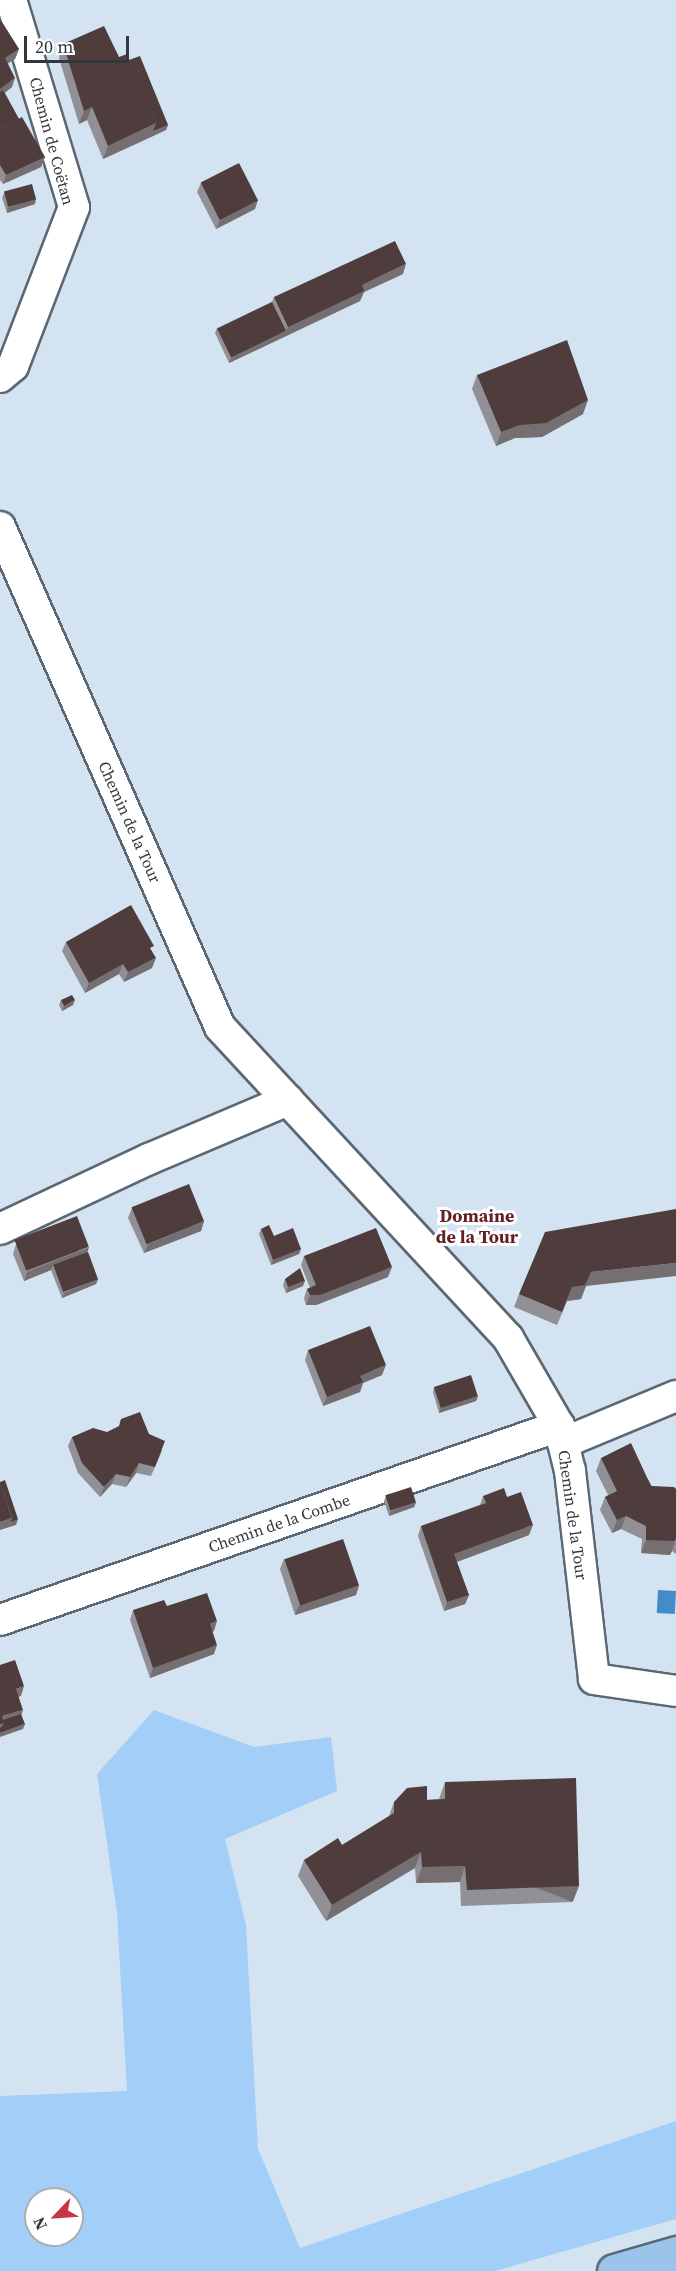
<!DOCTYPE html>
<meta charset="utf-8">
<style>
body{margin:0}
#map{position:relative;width:676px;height:2271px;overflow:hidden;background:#d4e3f1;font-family:"Source Serif 4",serif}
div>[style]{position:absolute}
.green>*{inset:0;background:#a2cef8}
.water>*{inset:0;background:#448cc8;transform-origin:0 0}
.roads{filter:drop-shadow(2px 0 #5b6874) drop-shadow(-2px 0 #5b6874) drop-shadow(0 2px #5b6874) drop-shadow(0 -2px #5b6874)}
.minor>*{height:30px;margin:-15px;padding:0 15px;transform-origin:15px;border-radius:15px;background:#fff}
.primary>*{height:33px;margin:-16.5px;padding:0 16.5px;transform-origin:16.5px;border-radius:16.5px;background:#9ac4e9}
.wall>*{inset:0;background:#919096}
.shaded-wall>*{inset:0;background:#766f72;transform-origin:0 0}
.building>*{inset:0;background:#4e3d3c;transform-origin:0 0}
span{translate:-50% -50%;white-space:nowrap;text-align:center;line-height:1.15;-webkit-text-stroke:6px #fff;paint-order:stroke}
.street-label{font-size:16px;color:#32383e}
.neighbourhood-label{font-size:18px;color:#651f24;font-weight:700}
.north{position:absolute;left:24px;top:2187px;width:60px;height:60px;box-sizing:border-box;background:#fff;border:2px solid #adafb2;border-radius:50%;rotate:245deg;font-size:16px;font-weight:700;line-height:24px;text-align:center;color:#32383e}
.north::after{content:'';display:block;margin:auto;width:21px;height:27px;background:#c63644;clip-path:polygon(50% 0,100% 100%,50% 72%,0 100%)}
.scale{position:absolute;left:24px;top:36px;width:105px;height:27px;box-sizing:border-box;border:3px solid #32383e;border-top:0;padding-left:8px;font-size:18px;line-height:21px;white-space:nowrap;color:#32383e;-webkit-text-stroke:4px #fff;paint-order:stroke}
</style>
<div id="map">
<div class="green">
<div style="clip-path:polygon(evenodd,154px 1710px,254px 1747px,331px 1737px,337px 1791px,225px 1839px,246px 1925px,258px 2149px,300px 2248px,676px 2121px,676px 2219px,495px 2271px,0 2271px,0 2096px,127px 2091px,117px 1913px,97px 1774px,154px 1710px,36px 2199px,72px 2199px,72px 2235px,36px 2235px,36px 2199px)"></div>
</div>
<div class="water">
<div style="left:658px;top:1590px;width:18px;height:23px;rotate:3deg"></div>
</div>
<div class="roads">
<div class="minor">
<div style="left:0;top:377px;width:17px;rotate:-40deg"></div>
<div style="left:13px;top:366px;width:170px;rotate:-69deg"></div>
<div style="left:74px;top:207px;width:216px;rotate:-106.9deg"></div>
<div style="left:0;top:527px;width:546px;rotate:66.25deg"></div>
<div style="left:220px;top:1027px;width:424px;rotate:47.2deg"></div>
<div style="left:508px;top:1338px;width:102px;rotate:59.9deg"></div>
<div style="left:559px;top:1426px;width:46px;rotate:76.3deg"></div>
<div style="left:570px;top:1471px;width:209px;rotate:83.4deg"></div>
<div style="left:594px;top:1679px;width:83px;rotate:8.3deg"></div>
<div style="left:0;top:1229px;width:165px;rotate:-25.2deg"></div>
<div style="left:149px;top:1159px;width:151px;rotate:-23deg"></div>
<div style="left:563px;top:1443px;width:122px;rotate:-22.6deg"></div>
<div style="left:0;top:1620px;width:592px;rotate:-19.14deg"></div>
</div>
<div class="primary">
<div style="left:614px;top:2271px;width:65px;rotate:-16.2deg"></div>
</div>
</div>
<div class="wall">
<div style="clip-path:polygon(0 19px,19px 49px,15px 59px,8px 63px,12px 87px,5px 93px,19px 119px,45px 157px,41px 167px,3px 184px,0 180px)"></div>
<div style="clip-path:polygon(63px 44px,129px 60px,168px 125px,166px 130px,103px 159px,87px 120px,79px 124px,59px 58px)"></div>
<div style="clip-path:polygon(201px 183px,255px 209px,216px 229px,197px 192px)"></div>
<div style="clip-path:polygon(4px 193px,35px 204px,7px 213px,2px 198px)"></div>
<div style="clip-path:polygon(403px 274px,364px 292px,360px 301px,229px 363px,215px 333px,217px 328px,272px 302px,274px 297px)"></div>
<div style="clip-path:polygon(477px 375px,583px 414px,542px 437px,515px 438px,496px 446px,472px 389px)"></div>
<div style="clip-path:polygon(66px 942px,152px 968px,124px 982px,119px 974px,85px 993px,62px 951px)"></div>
<div style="clip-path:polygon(61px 1000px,73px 1005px,62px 1011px,59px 1005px)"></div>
<div style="clip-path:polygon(132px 1208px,204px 1221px,201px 1231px,144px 1253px,128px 1218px)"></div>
<div style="clip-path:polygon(261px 1229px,274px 1236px,301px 1249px,299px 1254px,271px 1265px,259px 1234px)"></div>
<div style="clip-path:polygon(16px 1244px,88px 1252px,98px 1279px,96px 1284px,62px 1298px,51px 1270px,24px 1281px,13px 1254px)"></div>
<div style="clip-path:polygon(304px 1256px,388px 1277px,316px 1305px,306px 1305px,304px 1298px,307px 1289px,310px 1288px,301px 1265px)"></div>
<div style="clip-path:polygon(285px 1279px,303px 1286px,286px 1293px,283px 1285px)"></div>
<div style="clip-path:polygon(586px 1286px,581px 1299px,567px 1301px,557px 1325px,514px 1307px,519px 1294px)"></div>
<div style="clip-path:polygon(308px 1350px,382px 1375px,363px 1383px,360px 1392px,323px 1406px,305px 1360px)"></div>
<div style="clip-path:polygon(434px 1387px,478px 1396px,476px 1401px,439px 1413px,433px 1392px)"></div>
<div style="clip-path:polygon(107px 1432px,149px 1434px,162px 1451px,151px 1476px,136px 1473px,126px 1487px,112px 1484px,100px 1497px,78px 1473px,68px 1446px,72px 1437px)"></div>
<div style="clip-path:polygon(601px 1458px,648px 1479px,652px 1486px,676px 1489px,676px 1554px,672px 1551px,670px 1555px,641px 1553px,642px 1539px,621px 1529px,612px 1533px,600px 1510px,605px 1497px,608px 1495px,596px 1471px)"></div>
<div style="clip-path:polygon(386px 1496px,416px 1502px,414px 1507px,389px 1516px,384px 1501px)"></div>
<div style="clip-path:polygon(483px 1496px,507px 1497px,529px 1535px,457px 1562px,469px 1595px,465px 1604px,444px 1611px,418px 1536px,421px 1526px,480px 1505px)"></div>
<div style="clip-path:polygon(284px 1559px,359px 1585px,356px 1595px,295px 1615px,280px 1569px)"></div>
<div style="clip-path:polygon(167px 1606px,214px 1631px,212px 1632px,214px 1654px,150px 1678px,130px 1620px,133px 1610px)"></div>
<div style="clip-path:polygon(445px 1782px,573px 1902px,461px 1906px,460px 1882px,416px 1883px,415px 1868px,326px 1921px,298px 1876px,304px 1860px,342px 1845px,389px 1816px,394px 1802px,439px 1799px)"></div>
</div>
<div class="shaded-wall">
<div style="clip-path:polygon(19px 49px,15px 59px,2px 67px,5px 58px)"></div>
<div style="clip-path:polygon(15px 78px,12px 87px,0 96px,0 89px)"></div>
<div style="clip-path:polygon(92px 107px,87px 120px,79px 124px,84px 111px)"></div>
<div style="clip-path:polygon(156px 123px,151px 137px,103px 159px,108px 146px)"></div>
<div style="clip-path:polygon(168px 125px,166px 130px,151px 137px,153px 131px)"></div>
<div style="clip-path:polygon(45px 157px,41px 167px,3px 184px,6px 175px)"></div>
<div style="clip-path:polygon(36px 199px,35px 204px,7px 213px,8px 208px)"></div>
<div style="clip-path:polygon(258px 200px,255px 209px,216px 229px,220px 219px)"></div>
<div style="clip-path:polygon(406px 264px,403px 274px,364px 292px,360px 301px,229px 363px,231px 358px,286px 331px,288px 327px,362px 285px)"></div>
<div style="clip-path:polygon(588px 400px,583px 414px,542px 437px,515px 438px,496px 446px,501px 432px)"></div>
<div style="clip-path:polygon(156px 958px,152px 968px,124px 982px,128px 972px)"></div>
<div style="clip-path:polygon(123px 964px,119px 974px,85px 993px,89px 983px)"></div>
<div style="clip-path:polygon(75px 1000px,73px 1005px,62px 1011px,64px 1006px)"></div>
<div style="clip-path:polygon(204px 1221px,201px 1231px,144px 1253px,148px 1244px)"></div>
<div style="clip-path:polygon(89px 1247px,86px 1257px,53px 1265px,51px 1270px,24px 1281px,27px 1272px)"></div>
<div style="clip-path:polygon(301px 1249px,299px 1254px,271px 1265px,273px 1260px)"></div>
<div style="clip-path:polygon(676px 1263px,676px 1276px,586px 1286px,581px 1299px,567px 1301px,557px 1325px,572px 1287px,591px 1272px)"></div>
<div style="clip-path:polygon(392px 1267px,388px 1277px,316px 1305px,306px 1305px,310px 1295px)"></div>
<div style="clip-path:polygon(98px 1279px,96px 1284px,62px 1298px,64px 1293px)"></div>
<div style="clip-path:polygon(305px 1281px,303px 1286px,286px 1293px,288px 1287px)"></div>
<div style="clip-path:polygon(386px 1365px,382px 1375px,363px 1383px,360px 1392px,323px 1406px,327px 1397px,360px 1376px)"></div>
<div style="clip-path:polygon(478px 1396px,476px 1401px,439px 1413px,441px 1408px)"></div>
<div style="clip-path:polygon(139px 1463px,136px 1473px,126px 1487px,130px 1477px)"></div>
<div style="clip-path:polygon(116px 1474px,112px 1484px,100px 1497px,104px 1487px)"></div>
<div style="clip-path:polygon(416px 1502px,414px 1507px,389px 1516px,391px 1511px)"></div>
<div style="clip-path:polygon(626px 1516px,621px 1529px,612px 1533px,617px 1520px)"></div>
<div style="clip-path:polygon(12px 1518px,18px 1519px,16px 1525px,0 1530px,0 1522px)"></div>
<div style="clip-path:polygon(533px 1525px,529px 1535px,451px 1564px,454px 1554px)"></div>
<div style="clip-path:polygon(676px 1539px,672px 1551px,670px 1555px,641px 1553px,646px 1540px)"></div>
<div style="clip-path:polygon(359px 1585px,356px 1595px,295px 1615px,299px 1605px)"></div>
<div style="clip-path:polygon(469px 1595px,465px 1604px,444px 1611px,447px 1602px)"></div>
<div style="clip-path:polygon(217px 1621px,214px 1631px,206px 1634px,210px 1624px)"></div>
<div style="clip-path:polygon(217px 1645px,214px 1654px,150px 1678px,153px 1668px)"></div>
<div style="clip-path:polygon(24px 1686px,21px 1696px,13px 1699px,16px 1689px)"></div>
<div style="clip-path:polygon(23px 1710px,20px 1719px,0 1732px,0 1724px,2px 1716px)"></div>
<div style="clip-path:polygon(25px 1724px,23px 1729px,0 1737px,0 1733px)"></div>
<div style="clip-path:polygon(421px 1852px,415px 1868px,326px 1921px,332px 1905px)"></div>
<div style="clip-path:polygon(465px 1866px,460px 1882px,416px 1883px,422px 1867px)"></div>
<div style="left:579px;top:1886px;width:17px;height:112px;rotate:111deg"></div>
</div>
<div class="building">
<div style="clip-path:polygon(0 19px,19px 49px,5px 58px,15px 78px,0 89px)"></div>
<div style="clip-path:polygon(104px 26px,119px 57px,127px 54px,156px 123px,108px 146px,92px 107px,84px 111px,63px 44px)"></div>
<div style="clip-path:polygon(140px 56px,168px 125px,153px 131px,156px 123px,129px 60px)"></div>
<div style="clip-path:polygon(3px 90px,19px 119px,0 129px,0 92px)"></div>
<div style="clip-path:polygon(22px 117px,45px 157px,6px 175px,0 165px,0 129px)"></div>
<div style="left:239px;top:163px;width:42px;height:43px;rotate:63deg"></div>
<div style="left:32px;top:184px;width:16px;height:29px;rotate:75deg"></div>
<div style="clip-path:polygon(395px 241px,406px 264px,362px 285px,364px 291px,288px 327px,274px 297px)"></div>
<div style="left:272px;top:302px;width:32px;height:61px;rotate:64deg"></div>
<div style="clip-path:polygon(567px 340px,588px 400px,546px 423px,520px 425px,501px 432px,477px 375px)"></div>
<div style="clip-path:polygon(131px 905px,154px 946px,150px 948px,156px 958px,128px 972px,123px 964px,89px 983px,66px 942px)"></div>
<div style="clip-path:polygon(72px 995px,75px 1000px,64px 1006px,61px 1000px)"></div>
<div style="left:189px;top:1184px;width:40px;height:62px;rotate:68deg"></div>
<div style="clip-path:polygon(676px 1209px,676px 1263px,591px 1272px,585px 1285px,572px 1287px,562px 1312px,519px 1294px,545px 1232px)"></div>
<div style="left:77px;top:1216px;width:33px;height:67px;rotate:69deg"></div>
<div style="clip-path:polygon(269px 1225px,274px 1236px,293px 1228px,301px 1249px,273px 1260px,261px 1229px)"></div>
<div style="clip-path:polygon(376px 1228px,392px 1267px,320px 1295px,310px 1295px,307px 1289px,316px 1285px,304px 1256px)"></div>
<div style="left:88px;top:1252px;width:29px;height:37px;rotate:70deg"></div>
<div style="clip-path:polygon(300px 1268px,305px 1281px,288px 1287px,285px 1279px)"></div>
<div style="clip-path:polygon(370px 1326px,386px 1365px,360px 1376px,363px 1382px,327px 1397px,308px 1350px)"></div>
<div style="left:471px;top:1375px;width:22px;height:39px;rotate:72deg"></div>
<div style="clip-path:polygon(140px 1412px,149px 1434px,165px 1441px,155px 1467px,139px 1463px,130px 1477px,116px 1474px,104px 1487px,82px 1463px,72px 1437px,93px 1428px,107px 1432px,119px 1426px,121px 1419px)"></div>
<div style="clip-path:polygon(631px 1443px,651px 1486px,674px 1487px,676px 1489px,676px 1539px,674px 1541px,646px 1540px,646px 1526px,626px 1516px,617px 1520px,605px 1497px,617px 1491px,601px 1458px)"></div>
<div style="clip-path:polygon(5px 1480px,18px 1519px,11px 1522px,12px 1518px,0 1482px)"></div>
<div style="clip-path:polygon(0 1481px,12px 1518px,0 1522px)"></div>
<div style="left:411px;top:1487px;width:16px;height:27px;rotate:72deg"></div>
<div style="clip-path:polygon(504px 1488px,507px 1497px,521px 1492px,533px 1525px,454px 1554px,469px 1595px,447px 1602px,421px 1526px,486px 1503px,483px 1496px)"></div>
<div style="left:343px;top:1539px;width:49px;height:62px;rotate:71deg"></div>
<div style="clip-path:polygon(207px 1593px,217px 1621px,210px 1624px,217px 1645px,153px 1668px,133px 1610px,164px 1600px,167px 1606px)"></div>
<div style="clip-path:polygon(15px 1660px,24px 1686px,16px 1689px,23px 1710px,2px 1716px,4px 1723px,0 1724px,0 1665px)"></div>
<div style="clip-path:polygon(21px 1714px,25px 1724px,0 1733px,0 1728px,2px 1727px,4px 1723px,3px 1720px)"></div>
<div style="clip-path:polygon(576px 1778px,579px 1886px,467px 1890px,465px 1866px,422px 1867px,421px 1852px,332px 1905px,304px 1860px,338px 1838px,342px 1845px,394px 1813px,394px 1802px,407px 1788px,427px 1786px,427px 1800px,445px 1799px,445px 1782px)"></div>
</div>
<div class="street-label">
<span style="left:52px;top:141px;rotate:75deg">Chemin de Coëtan</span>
<span style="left:130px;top:822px;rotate:66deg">Chemin de la Tour</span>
<span style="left:573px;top:1515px;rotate:82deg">Chemin de la Tour</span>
<span style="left:279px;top:1523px;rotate:-19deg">Chemin de la Combe</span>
</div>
<div class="neighbourhood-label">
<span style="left:477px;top:1227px">Domaine<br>de la Tour</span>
</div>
<div class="north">N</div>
<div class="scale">20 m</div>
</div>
